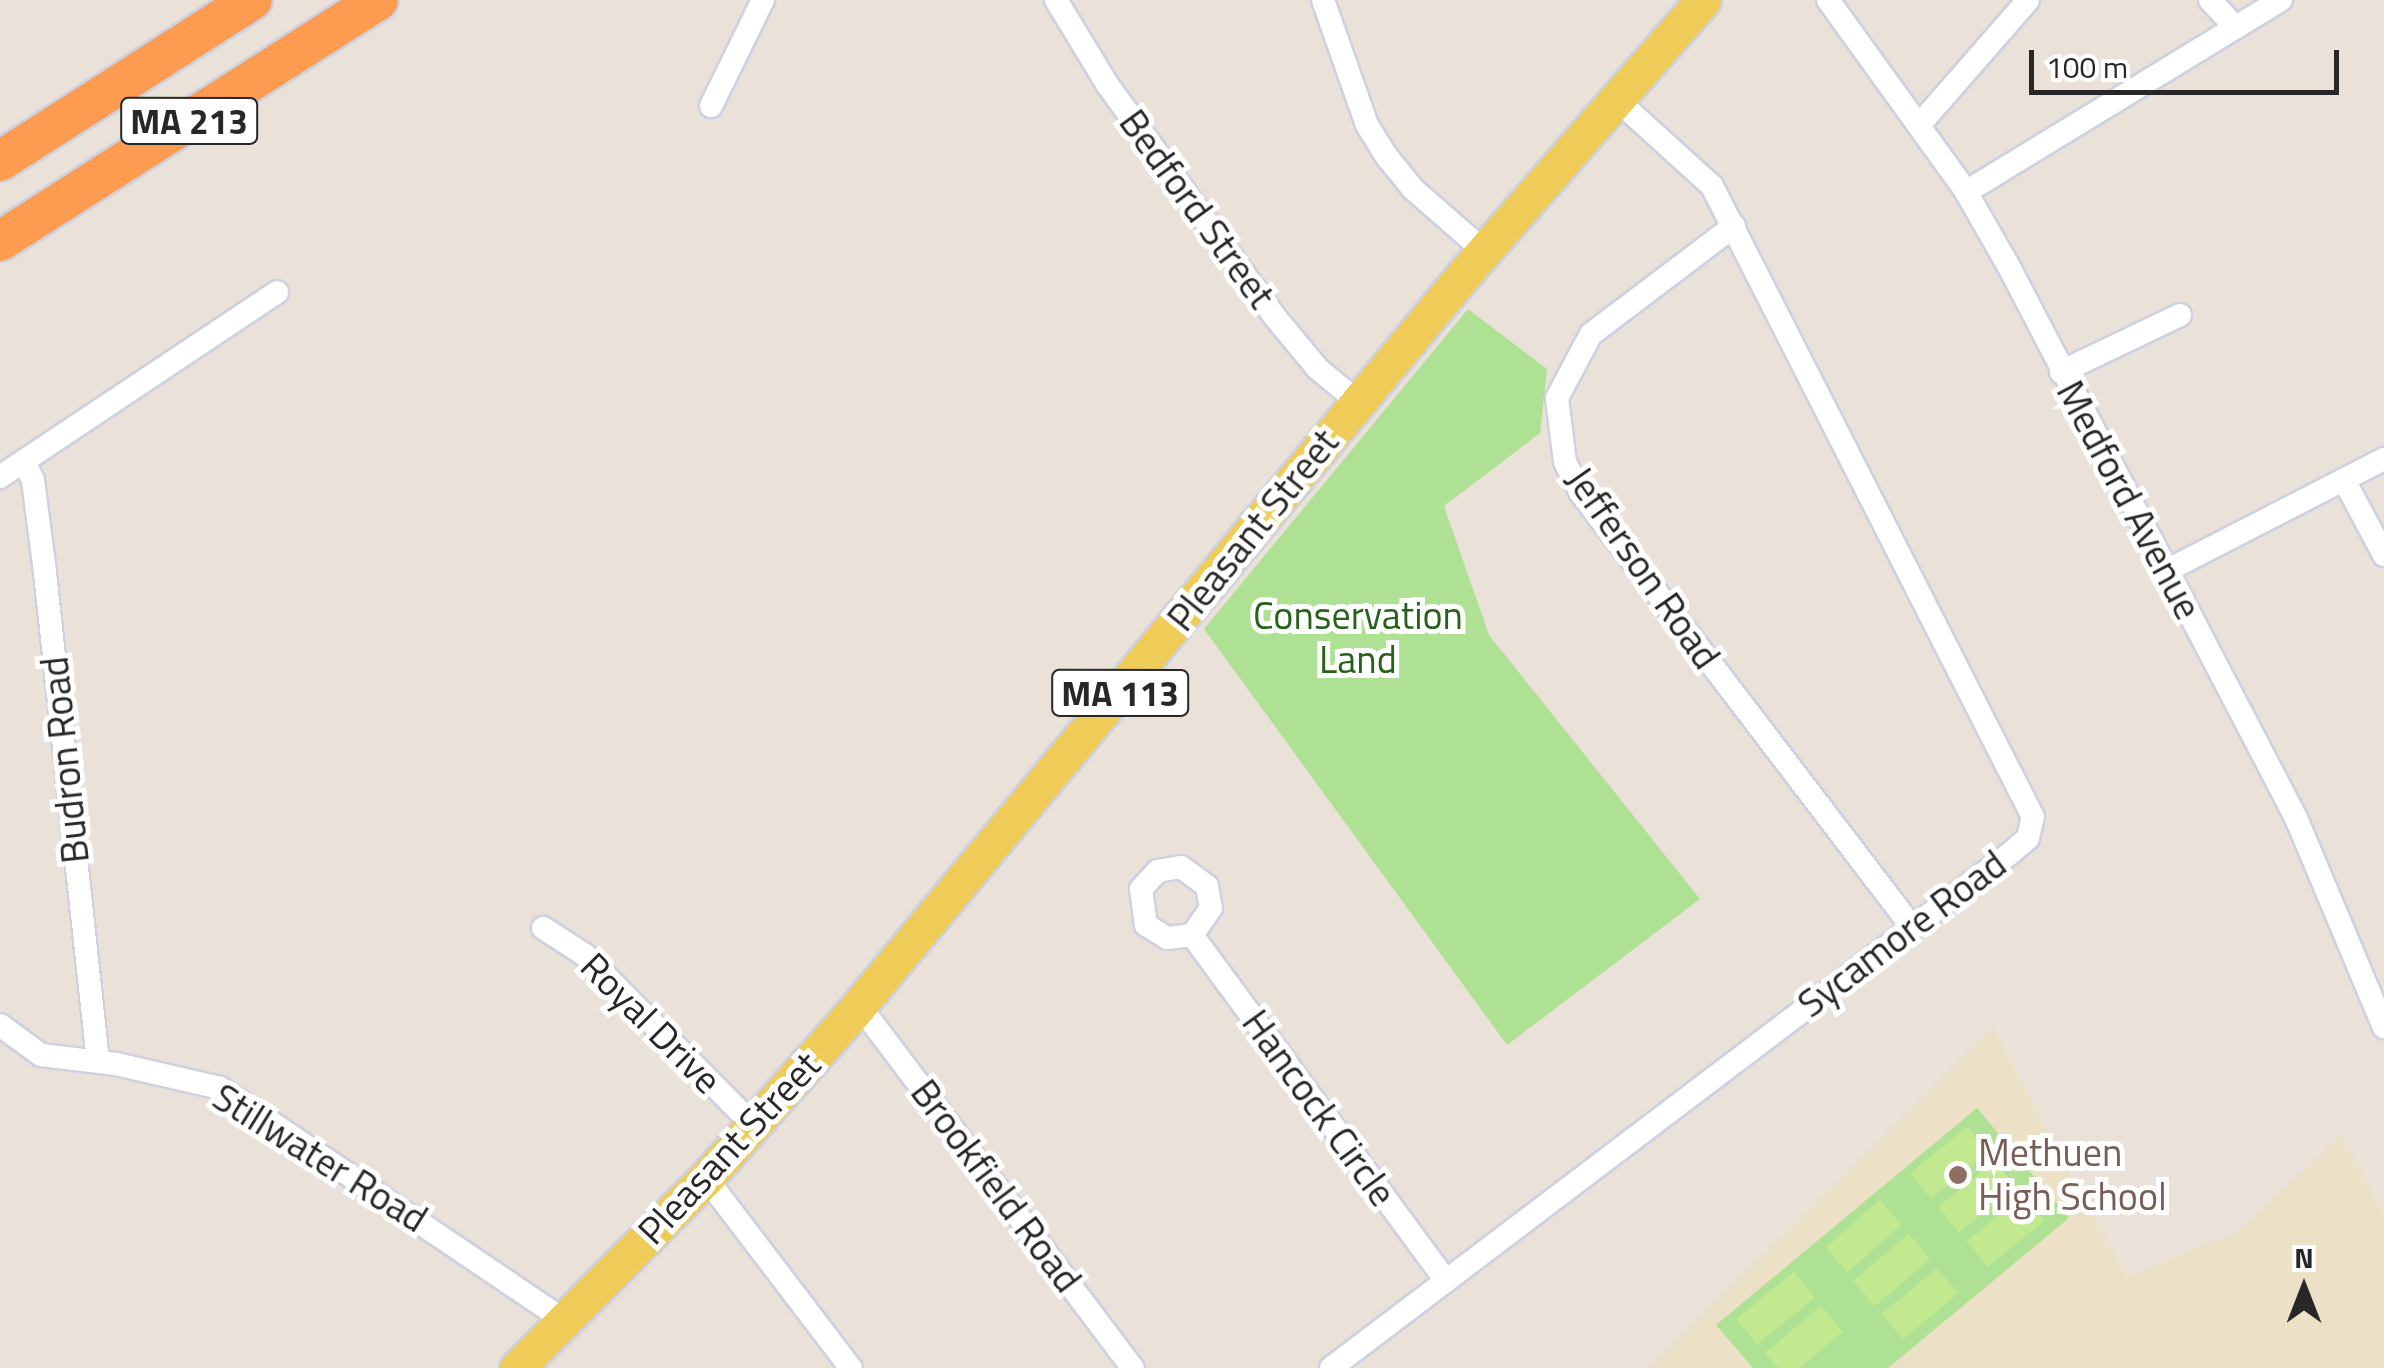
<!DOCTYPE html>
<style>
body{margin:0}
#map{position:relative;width:2384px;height:1368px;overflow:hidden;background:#eae2d8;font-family:"Titillium Web",sans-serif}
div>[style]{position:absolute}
.education>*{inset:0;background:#ece0c6}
.green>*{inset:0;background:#aee193}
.pitch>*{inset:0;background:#c2e98f;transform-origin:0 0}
.roads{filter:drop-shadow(2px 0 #cdd1e0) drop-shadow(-2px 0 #cdd1e0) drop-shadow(0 2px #cdd1e0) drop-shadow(0 -2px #cdd1e0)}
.minor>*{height:22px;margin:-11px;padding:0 11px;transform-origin:11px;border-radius:11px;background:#fff}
.primary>*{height:35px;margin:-17.5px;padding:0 17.5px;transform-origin:17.5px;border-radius:17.5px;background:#efcc57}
.motorway>*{height:40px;margin:-20px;padding:0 20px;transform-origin:20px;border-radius:20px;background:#fd9b50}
.dots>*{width:28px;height:28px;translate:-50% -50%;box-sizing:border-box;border:5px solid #fff;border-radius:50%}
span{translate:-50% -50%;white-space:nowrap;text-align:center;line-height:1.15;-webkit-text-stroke:10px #fff;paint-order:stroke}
.shield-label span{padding:2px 8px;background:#fff;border:2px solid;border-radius:8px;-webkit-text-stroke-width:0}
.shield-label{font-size:35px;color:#272727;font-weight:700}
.street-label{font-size:38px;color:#272727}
.park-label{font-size:38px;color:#286119}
.education-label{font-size:38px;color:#785e54}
.left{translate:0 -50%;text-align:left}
.north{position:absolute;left:2254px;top:1238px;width:100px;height:100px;-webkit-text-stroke:8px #fff;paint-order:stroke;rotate:0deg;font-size:28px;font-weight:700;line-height:40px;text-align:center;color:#272727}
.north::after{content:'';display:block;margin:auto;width:35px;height:45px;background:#272727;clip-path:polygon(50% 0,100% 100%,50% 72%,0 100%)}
.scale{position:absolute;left:2029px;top:50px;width:310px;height:45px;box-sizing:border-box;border:5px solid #272727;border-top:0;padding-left:12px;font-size:30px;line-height:35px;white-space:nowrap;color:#272727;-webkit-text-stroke:8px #fff;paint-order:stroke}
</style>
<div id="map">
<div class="education">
<div style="clip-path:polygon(1993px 1027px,2127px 1277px,2237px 1232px,2342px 1135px,2384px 1215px,2384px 1368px,1649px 1368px)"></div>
</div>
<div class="green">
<div style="clip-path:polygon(1468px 309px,1547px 369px,1540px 433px,1444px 506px,1489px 635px,1700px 899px,1507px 1045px,1204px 629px)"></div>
<div style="clip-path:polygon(1977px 1108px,2069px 1218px,1888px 1368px,1753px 1368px,1716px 1325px)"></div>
</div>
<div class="pitch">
<div style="left:1967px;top:1127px;width:33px;height:73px;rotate:51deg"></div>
<div style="left:1995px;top:1161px;width:33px;height:73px;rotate:51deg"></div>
<div style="left:2024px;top:1195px;width:33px;height:74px;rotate:51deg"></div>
<div style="left:1880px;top:1200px;width:33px;height:72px;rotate:49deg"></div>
<div style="left:1909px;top:1234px;width:33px;height:73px;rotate:50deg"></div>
<div style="left:1937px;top:1268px;width:33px;height:72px;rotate:50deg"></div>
<div style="left:1794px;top:1272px;width:33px;height:74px;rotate:51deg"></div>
<div style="clip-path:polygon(1821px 1306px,1843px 1332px,1799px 1368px,1778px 1368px,1765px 1353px)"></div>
</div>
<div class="roads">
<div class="minor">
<div style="left:1056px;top:0;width:98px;rotate:58.7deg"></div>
<div style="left:1107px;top:84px;width:287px;rotate:54.2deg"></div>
<div style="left:1275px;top:317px;width:67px;rotate:50.4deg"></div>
<div style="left:1318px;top:369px;width:52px;rotate:39.5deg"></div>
<div style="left:1323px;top:0;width:133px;rotate:70.6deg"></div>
<div style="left:1367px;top:125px;width:39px;rotate:58deg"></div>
<div style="left:1388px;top:158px;width:40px;rotate:51deg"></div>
<div style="left:1413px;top:189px;width:94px;rotate:41.1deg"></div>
<div style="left:1828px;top:0;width:234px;rotate:54.2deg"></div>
<div style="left:1965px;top:190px;width:86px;rotate:60.2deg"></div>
<div style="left:2008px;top:265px;width:624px;rotate:62.49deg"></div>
<div style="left:2296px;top:818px;width:227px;rotate:67.2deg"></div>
<div style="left:2210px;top:0;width:38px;rotate:47deg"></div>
<div style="left:711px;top:106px;width:118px;rotate:-63.9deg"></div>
<div style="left:1920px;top:124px;width:164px;rotate:-48.9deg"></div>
<div style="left:1966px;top:192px;width:369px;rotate:-31.4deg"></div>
<div style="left:1734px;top:226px;width:179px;rotate:142.9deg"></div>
<div style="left:1591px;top:334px;width:72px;rotate:118deg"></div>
<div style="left:1557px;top:398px;width:64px;rotate:82.9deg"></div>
<div style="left:1565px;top:462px;width:34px;rotate:63deg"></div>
<div style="left:1580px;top:492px;width:547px;rotate:52.65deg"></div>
<div style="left:2061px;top:372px;width:132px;rotate:-25.6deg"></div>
<div style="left:24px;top:461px;width:21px;rotate:65deg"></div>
<div style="left:33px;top:480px;width:94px;rotate:82.6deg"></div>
<div style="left:45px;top:573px;width:491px;rotate:83.8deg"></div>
<div style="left:0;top:477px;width:333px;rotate:-33.7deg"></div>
<div style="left:2344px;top:480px;width:85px;rotate:61.9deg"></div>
<div style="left:2166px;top:571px;width:245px;rotate:-27.2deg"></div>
<div style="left:543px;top:928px;width:50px;rotate:32.7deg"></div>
<div style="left:585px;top:955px;width:239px;rotate:45.3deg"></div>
<div style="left:1192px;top:935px;width:25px;rotate:173deg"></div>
<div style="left:1167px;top:938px;width:25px;rotate:-148deg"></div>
<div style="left:1146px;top:925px;width:36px;rotate:-98deg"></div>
<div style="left:1141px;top:889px;width:25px;rotate:-47deg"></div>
<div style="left:1158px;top:871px;width:23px;rotate:-10deg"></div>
<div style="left:1181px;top:867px;width:32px;rotate:36deg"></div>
<div style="left:1207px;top:886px;width:22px;rotate:80deg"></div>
<div style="left:1211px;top:908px;width:33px;rotate:125deg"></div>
<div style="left:1192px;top:935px;width:429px;rotate:53.7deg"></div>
<div style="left:859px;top:1005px;width:455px;rotate:53deg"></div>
<div style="left:0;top:1025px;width:51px;rotate:36.2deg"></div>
<div style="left:41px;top:1055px;width:76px;rotate:6.8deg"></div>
<div style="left:116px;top:1064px;width:107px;rotate:13deg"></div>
<div style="left:220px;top:1088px;width:416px;rotate:34deg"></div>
<div style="left:706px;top:1178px;width:239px;rotate:52.7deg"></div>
<div style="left:1331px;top:1368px;width:849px;rotate:-37.15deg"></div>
<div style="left:2008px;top:855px;width:26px;rotate:-40deg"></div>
<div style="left:2028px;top:838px;width:22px;rotate:-77deg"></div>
<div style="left:2033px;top:817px;width:708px;rotate:-116.96deg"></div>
<div style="left:1712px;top:186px;width:128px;rotate:-137.8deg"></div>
</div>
<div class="primary">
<div style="left:517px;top:1368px;width:268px;rotate:-45.2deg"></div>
<div style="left:706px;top:1178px;width:226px;rotate:-48.4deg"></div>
<div style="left:856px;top:1009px;width:955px;rotate:-50.39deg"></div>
<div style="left:1465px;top:273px;width:362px;rotate:-48.9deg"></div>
</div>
<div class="motorway">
<div style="left:0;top:161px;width:299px;rotate:-32.6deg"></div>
<div style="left:0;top:241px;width:448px;rotate:-32.5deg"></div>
</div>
</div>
<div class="dots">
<div style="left:1958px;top:1175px;background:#8d6e63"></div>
</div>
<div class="shield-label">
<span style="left:189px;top:121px">MA 213</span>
<span style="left:1120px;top:693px">MA 113</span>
</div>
<div class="street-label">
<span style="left:1197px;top:209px;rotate:54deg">Bedford Street</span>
<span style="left:2129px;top:500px;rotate:62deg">Medford Avenue</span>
<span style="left:1253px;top:530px;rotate:-51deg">Pleasant Street</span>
<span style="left:1643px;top:568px;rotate:55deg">Jefferson Road</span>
<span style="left:65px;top:760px;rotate:-96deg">Budron Road</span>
<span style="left:1902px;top:934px;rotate:-37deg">Sycamore Road</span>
<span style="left:651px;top:1023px;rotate:45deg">Royal Drive</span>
<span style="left:1319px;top:1108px;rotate:54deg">Hancock Circle</span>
<span style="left:729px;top:1148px;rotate:-47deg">Pleasant Street</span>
<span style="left:320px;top:1158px;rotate:32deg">Stillwater Road</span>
<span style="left:996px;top:1186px;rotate:53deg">Brookfield Road</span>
</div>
<div class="park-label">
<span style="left:1358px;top:638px">Conservation<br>Land</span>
</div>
<div class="education-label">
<span class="left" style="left:1978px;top:1175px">Methuen<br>High School</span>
</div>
<div class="north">N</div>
<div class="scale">100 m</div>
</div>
